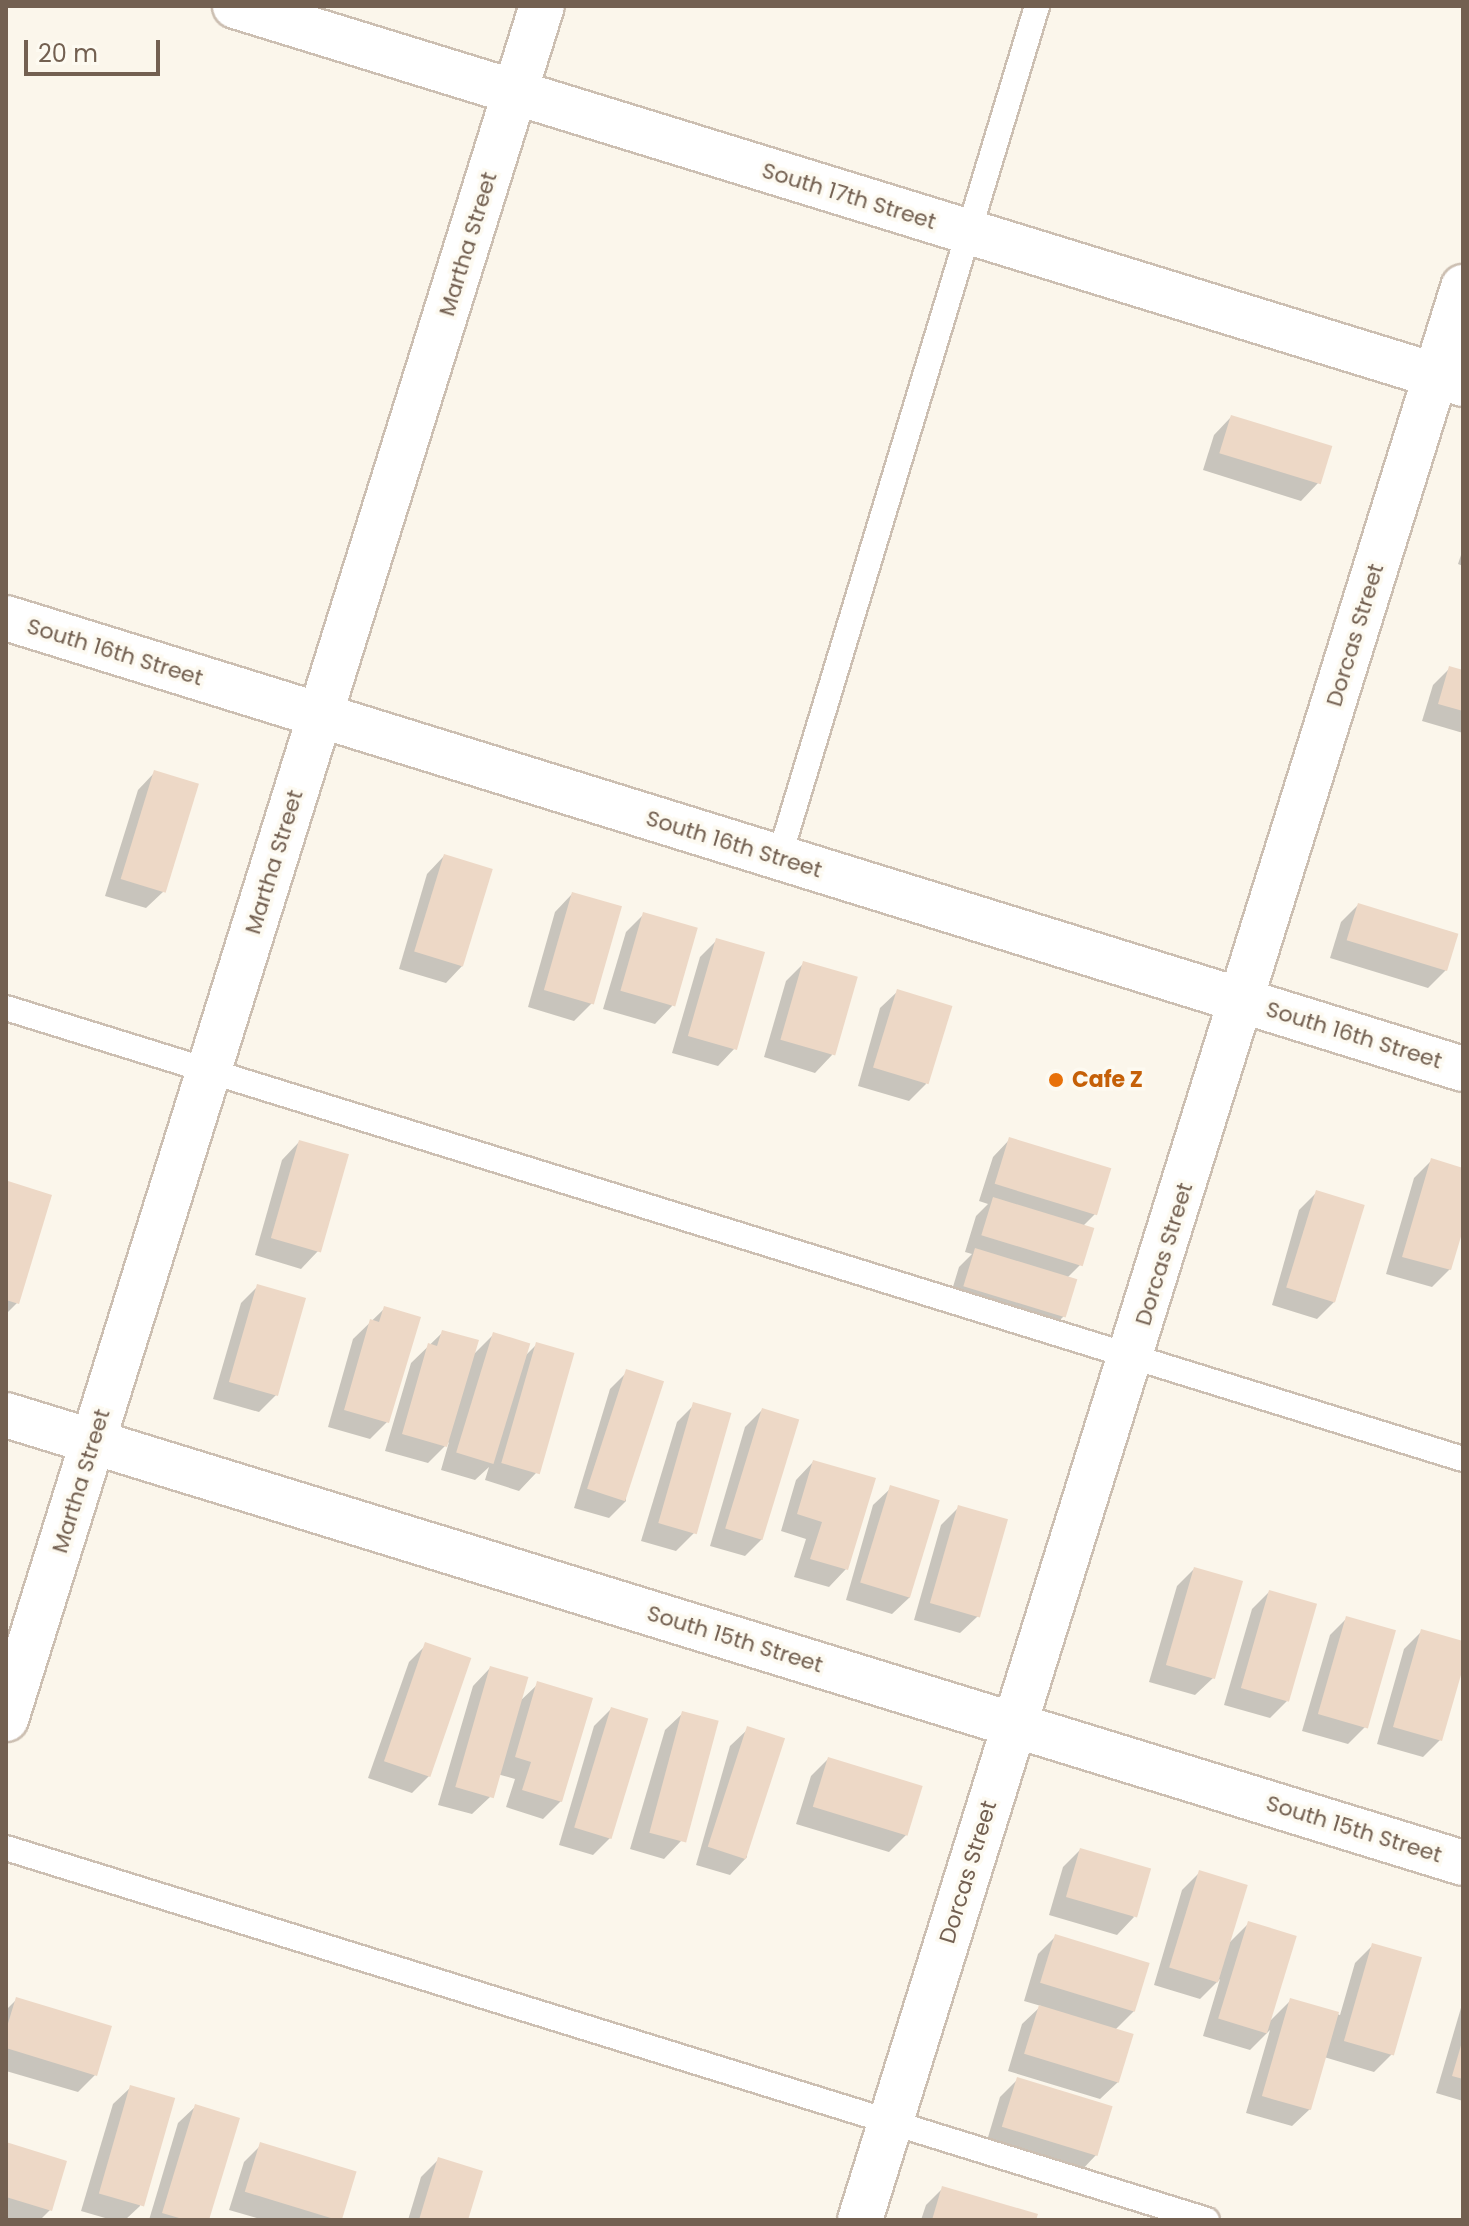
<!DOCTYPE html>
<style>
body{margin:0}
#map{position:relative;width:1469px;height:2226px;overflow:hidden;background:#fbf6eb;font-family:Poppins,sans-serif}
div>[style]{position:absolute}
.shadow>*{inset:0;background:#0003}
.building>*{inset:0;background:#edd8c6;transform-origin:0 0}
.roads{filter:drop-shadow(2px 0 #ccbfb2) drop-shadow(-2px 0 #ccbfb2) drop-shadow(0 2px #ccbfb2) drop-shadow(0 -2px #ccbfb2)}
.service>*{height:24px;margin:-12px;padding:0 12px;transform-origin:12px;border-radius:12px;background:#fff}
.minor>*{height:44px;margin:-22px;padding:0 22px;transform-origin:22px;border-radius:22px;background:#fff}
.tertiary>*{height:44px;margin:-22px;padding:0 22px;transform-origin:22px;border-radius:22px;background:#fff}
.secondary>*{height:44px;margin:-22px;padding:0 22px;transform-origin:22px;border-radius:22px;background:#fff}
.dots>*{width:22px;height:22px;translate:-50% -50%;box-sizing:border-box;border:4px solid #fdfaf1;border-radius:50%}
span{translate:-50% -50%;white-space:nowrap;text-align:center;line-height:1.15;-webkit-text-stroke:7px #fdfaf1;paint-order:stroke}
.street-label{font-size:22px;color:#736051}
.food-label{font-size:22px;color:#c56008;font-weight:700}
.left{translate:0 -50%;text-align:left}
.frame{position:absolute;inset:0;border:8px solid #736051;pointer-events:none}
.scale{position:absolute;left:24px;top:40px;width:136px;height:36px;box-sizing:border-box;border:4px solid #736051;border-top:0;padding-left:10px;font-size:24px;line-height:28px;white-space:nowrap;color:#736051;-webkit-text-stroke:6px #fdfaf1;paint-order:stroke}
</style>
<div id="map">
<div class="shadow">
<div style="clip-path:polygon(1231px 417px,1318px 483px,1301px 501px,1203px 470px,1214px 435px)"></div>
<div style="clip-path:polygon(1463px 549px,1463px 566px,1458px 564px)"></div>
<div style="clip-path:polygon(1450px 668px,1463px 672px,1463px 733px,1422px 721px,1433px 685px)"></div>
<div style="clip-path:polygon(155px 772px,164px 891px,146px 908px,105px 896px,138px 790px)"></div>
<div style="clip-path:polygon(444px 856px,463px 965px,446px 983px,399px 969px,427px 874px)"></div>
<div style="clip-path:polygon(572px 894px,592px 1003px,574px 1021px,528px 1007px,555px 912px)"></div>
<div style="clip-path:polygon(1358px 905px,1446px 970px,1428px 988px,1330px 958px,1341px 922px)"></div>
<div style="clip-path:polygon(644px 914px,672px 1006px,655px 1024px,603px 1009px,626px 932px)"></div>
<div style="clip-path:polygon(717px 940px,735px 1048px,718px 1066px,672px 1053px,700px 957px)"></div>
<div style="clip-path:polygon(804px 963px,832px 1055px,815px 1073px,764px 1057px,786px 981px)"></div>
<div style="clip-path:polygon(898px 991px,926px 1084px,909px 1101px,858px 1086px,880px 1008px)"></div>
<div style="clip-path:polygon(1010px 1139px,1095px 1214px,1082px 1227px,1080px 1265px,1067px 1278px,1064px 1316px,1046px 1334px,948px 1303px,959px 1267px,972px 1254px,965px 1252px,976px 1216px,988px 1204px,979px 1201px,993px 1157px)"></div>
<div style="clip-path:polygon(299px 1142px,318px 1251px,301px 1269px,255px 1255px,282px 1160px)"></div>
<div style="clip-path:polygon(1431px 1161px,1463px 1170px,1463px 1223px,1450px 1269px,1432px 1287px,1386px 1274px,1414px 1178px)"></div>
<div style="clip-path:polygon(8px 1184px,17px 1303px,6px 1314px,6px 1186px)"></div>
<div style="clip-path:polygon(1316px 1193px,1362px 1206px,1335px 1301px,1317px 1319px,1272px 1305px,1299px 1210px)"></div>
<div style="clip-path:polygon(258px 1286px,276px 1395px,259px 1412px,213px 1399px,241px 1303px)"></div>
<div style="clip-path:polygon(385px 1308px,387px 1422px,370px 1439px,328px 1427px,353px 1339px)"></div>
<div style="clip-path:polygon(443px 1332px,472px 1356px,494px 1334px,524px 1357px,537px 1344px,536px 1473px,519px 1491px,485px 1480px,489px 1467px,475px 1480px,441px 1470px,449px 1442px,428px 1463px,385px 1451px,411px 1363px)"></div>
<div style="clip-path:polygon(627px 1372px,626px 1501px,609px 1518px,574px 1508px,610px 1389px)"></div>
<div style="clip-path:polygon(694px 1405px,694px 1533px,676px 1551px,641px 1541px,677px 1422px)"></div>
<div style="clip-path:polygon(762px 1410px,762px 1539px,745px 1556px,710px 1546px,745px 1427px)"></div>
<div style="clip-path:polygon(813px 1462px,846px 1569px,829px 1587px,794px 1577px,806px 1539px,781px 1531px,796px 1480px)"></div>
<div style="clip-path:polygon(891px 1488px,910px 1597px,892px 1614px,846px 1600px,873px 1505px)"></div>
<div style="clip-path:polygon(959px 1507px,978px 1616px,960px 1633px,914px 1620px,941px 1525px)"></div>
<div style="clip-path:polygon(1194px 1569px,1213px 1678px,1195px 1695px,1149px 1682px,1177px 1586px)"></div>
<div style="clip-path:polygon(1269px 1592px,1287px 1701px,1270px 1718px,1224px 1705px,1252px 1609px)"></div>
<div style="clip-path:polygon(1347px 1618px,1365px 1727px,1348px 1744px,1302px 1731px,1330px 1635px)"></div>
<div style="clip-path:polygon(1422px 1631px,1463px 1644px,1463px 1661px,1440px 1740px,1423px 1757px,1377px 1744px,1404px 1649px)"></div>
<div style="clip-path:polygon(426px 1645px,429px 1776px,412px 1793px,368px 1778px,409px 1662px)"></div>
<div style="clip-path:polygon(490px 1668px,517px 1704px,538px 1684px,561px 1801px,543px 1819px,506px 1807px,515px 1779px,497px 1774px,490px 1797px,472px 1814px,438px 1805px,473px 1686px)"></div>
<div style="clip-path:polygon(611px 1709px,610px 1838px,593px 1855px,559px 1845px,594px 1726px)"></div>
<div style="clip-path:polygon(683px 1713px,681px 1841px,664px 1859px,630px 1849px,665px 1730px)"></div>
<div style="clip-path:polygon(748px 1729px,747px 1857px,730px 1875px,696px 1865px,730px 1746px)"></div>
<div style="clip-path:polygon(828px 1759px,906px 1835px,889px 1852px,796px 1824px,811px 1776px)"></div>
<div style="clip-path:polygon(1080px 1850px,1134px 1917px,1117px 1935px,1049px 1915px,1063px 1867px)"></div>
<div style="clip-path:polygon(1199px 1873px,1229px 1943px,1248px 1924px,1271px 2020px,1291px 2000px,1340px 2015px,1355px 1963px,1373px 1945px,1392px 2054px,1374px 2072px,1324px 2057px,1310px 2109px,1292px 2126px,1246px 2113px,1270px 2030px,1250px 2050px,1203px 2036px,1220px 1979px,1200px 1999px,1154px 1985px,1182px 1890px)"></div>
<div style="clip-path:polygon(1056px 1936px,1134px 2011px,1115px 2030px,1118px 2082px,1100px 2099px,1008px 2071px,1022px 2024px,1041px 2006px,1024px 2001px,1038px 1954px)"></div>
<div style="clip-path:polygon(17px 1999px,95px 2075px,78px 2092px,6px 2071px,6px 2010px)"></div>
<div style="clip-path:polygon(1463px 2001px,1463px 2101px,1436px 2093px)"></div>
<div style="clip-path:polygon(1018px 2079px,1110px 2108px,1096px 2155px,1079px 2173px,986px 2144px,1000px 2097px)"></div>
<div style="clip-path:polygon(131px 2087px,140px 2206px,125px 2220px,112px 2220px,81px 2211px,113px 2104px)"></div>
<div style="clip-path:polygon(196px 2106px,207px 2220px,149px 2220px,178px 2123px)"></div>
<div style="clip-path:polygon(6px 2144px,50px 2210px,40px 2220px,6px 2219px)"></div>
<div style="clip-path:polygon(261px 2145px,353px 2173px,339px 2220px,264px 2220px,229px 2210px,244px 2162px)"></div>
<div style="clip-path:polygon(439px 2159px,466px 2220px,408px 2220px,421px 2177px)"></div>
<div style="clip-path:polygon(943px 2188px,1034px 2220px,921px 2220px,926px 2205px)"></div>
</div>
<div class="building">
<div style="left:1231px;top:415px;width:106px;height:40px;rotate:17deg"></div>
<div style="clip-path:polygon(1449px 666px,1463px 670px,1463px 711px,1438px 704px)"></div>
<div style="left:154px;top:770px;width:47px;height:114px;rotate:17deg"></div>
<div style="left:444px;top:854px;width:51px;height:102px;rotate:17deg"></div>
<div style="left:572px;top:892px;width:52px;height:102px;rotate:16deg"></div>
<div style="left:1358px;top:903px;width:105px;height:39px;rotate:17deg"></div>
<div style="left:643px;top:912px;width:57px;height:82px;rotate:16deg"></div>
<div style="left:716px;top:938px;width:51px;height:102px;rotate:16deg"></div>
<div style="left:803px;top:961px;width:57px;height:82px;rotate:16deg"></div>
<div style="left:897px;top:989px;width:58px;height:82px;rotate:17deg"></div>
<div style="left:1009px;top:1137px;width:107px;height:49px;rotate:17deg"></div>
<div style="left:299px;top:1140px;width:52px;height:102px;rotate:16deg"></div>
<div style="clip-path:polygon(1431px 1158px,1463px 1168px,1463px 1230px,1451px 1270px,1402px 1257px)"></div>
<div style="clip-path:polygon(8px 1181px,52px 1195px,19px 1304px,6px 1300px)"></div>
<div style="left:1316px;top:1190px;width:51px;height:102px;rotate:17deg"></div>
<div style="left:993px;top:1197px;width:106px;height:40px;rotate:17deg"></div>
<div style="left:975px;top:1248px;width:107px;height:40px;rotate:17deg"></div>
<div style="left:257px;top:1284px;width:51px;height:102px;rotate:16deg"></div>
<div style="clip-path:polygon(384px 1306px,421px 1317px,389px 1423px,344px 1410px,370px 1319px,379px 1322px)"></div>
<div style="clip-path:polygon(442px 1330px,479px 1340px,447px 1447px,402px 1434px,428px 1343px,437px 1346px)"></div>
<div style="left:493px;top:1332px;width:39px;height:126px;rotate:17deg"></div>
<div style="left:536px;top:1342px;width:40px;height:126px;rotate:16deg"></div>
<div style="left:626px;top:1369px;width:40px;height:126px;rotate:18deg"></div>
<div style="left:693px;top:1402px;width:40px;height:126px;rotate:16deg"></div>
<div style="left:762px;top:1408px;width:39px;height:126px;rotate:17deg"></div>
<div style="clip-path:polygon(813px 1460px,876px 1478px,848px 1570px,810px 1559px,822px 1522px,797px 1514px)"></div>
<div style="left:890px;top:1485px;width:52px;height:102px;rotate:17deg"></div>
<div style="left:958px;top:1505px;width:52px;height:102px;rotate:16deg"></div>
<div style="left:1194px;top:1567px;width:51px;height:102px;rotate:16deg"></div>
<div style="left:1269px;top:1590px;width:50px;height:102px;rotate:16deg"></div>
<div style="left:1346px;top:1616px;width:52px;height:102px;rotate:16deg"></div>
<div style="clip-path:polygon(1421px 1629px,1463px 1641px,1463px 1668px,1442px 1741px,1393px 1727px)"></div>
<div style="left:425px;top:1642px;width:49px;height:126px;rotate:19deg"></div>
<div style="left:490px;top:1666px;width:40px;height:126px;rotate:16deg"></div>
<div style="clip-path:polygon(537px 1681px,593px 1698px,562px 1802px,522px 1790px,531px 1762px,515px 1757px)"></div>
<div style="left:611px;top:1707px;width:39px;height:126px;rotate:17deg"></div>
<div style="left:682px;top:1711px;width:38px;height:126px;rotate:15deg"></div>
<div style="left:747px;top:1726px;width:40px;height:127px;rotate:18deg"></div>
<div style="left:828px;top:1757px;width:99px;height:52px;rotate:17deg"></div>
<div style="left:1080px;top:1848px;width:74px;height:51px;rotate:16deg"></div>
<div style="left:1199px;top:1870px;width:51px;height:102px;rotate:17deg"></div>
<div style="left:1248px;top:1921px;width:51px;height:102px;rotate:17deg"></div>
<div style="left:1055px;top:1934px;width:99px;height:51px;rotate:17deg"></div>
<div style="left:1372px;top:1943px;width:52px;height:102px;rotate:16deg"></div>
<div style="clip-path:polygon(16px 1997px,112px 2026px,97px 2076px,6px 2048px,6px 2030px)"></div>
<div style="left:1290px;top:1998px;width:51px;height:102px;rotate:16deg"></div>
<div style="left:1039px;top:2005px;width:99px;height:51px;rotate:17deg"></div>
<div style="clip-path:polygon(1462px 2042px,1463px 2042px,1463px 2079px,1452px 2076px)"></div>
<div style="left:1017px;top:2077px;width:100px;height:52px;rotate:17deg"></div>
<div style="left:130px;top:2085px;width:47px;height:113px;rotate:16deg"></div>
<div style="clip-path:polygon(195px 2104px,240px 2118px,209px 2220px,186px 2220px,162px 2213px)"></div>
<div style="clip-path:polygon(6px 2142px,67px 2161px,52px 2211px,6px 2197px)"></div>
<div style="left:260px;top:2142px;width:101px;height:52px;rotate:17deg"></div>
<div style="clip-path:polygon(438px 2157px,483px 2171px,468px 2220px,419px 2220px)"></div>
<div style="clip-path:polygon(942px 2186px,1038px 2214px,1036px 2220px,932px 2220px)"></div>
</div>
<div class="roads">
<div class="service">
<div style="left:779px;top:858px;width:890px;rotate:-73.15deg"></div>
<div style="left:6px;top:1008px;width:1525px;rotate:17.2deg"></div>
<div style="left:6px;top:1848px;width:1257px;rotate:17.21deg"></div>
</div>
<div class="minor">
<div style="left:235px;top:6px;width:1285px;rotate:17.11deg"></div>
<div style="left:6px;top:1415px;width:1524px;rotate:17.09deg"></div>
<div style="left:860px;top:2220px;width:2025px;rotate:-72.67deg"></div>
</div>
<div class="tertiary">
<div style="left:6px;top:618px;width:1525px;rotate:17.2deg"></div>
</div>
<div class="secondary">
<div style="left:6px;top:1719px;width:1795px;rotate:-72.63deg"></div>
</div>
</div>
<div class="dots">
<div style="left:1056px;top:1080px;background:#e8710a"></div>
</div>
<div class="street-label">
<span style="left:849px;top:196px;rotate:17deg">South 17th Street</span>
<span style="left:468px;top:244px;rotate:-73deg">Martha Street</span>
<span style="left:1355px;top:635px;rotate:-73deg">Dorcas Street</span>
<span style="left:115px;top:652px;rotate:17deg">South 16th Street</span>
<span style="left:734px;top:844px;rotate:17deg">South 16th Street</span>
<span style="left:274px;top:862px;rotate:-73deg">Martha Street</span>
<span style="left:1354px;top:1035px;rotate:17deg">South 16th Street</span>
<span style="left:1164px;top:1254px;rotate:-73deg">Dorcas Street</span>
<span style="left:81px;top:1481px;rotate:-73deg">Martha Street</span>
<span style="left:735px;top:1639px;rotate:17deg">South 15th Street</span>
<span style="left:1354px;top:1829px;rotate:17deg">South 15th Street</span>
<span style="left:968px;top:1872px;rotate:-73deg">Dorcas Street</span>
</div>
<div class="food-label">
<span class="left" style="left:1072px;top:1080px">Cafe Z</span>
</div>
<div class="frame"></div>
<div class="scale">20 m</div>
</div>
